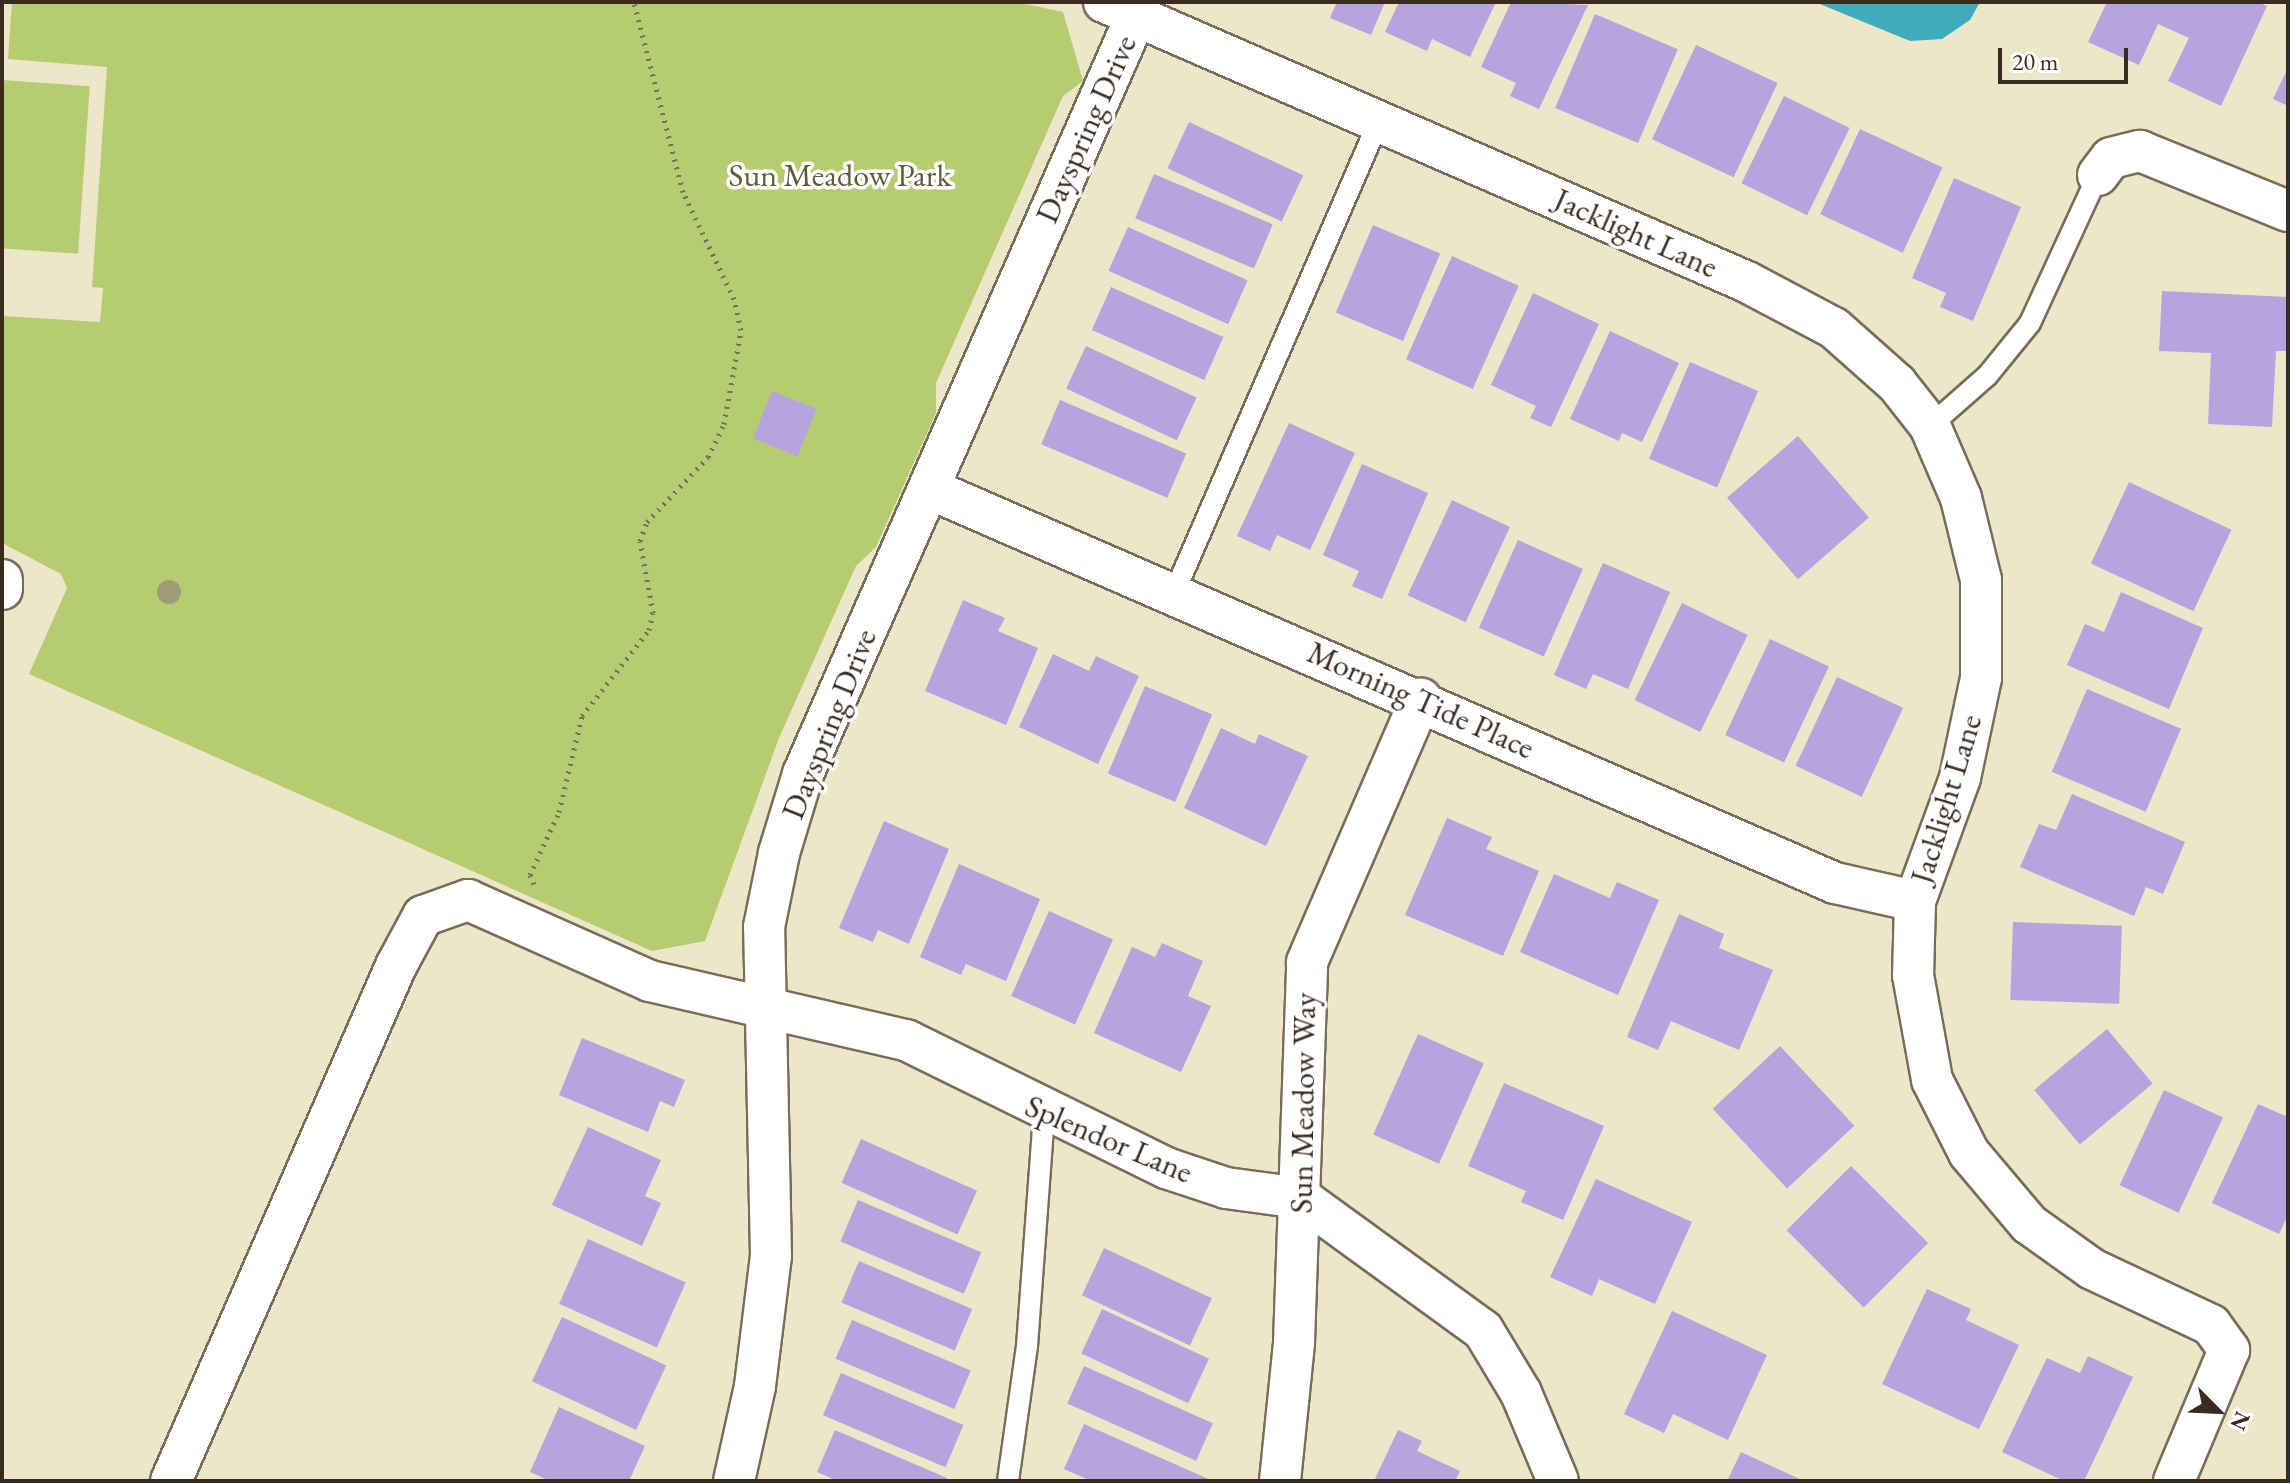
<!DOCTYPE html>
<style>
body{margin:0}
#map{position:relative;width:2290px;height:1483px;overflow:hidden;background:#eee6c9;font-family:"EB Garamond",serif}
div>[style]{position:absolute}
.green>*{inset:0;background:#b5cc71;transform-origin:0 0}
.water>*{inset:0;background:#3facbe}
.building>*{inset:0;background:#b5a4dd;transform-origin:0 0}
.path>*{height:5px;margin-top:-2.5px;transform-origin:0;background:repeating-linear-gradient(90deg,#7a6c5a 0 2px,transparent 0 8px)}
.roads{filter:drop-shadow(2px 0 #7a6c5a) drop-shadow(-2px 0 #7a6c5a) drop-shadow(0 2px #7a6c5a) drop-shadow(0 -2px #7a6c5a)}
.lane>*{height:20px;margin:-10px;padding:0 10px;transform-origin:10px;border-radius:10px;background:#fff}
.street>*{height:40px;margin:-20px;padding:0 20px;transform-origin:20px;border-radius:20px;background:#fff}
.trees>*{width:24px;height:24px;margin:-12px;border-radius:50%;background:#a09a79}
span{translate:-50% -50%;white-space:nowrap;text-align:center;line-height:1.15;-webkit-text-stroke:7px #fff;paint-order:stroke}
.street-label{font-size:32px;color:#3b2a1e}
.park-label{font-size:32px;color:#605b37}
.frame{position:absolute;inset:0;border:4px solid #3b2a1e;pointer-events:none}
.north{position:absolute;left:2178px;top:1371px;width:80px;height:80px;-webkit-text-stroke:6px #fff;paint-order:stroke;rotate:114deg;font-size:22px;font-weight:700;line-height:32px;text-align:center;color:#3b2a1e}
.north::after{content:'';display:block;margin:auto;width:28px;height:36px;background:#3b2a1e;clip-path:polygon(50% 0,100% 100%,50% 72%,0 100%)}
.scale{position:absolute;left:1998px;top:48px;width:130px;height:36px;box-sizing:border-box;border:4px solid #3b2a1e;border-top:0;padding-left:10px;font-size:24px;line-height:28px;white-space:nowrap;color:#3b2a1e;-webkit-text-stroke:6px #fff;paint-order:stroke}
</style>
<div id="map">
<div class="green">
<div style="clip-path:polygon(12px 2px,1016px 2px,1063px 12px,1083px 81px,1063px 96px,936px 383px,936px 413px,876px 547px,856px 566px,779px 738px,705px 941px,652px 951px,29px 674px,67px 588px,61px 574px,2px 543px,2px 316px,100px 322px,103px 288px,92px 287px,107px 67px,8px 59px)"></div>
<div style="left:2px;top:80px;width:88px;height:168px;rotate:4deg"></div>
</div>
<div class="water">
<div style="clip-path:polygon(1815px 2px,1980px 2px,1970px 20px,1942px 39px,1910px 41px)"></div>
</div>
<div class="building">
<div style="clip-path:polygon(1337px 2px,1385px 2px,1371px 35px,1330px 18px)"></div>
<div style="clip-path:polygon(1399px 2px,1496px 2px,1470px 57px,1432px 39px,1427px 51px,1385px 32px)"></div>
<div style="clip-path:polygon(1511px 2px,1588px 5px,1539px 109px,1510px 96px,1516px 83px,1481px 67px)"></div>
<div style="clip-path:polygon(2107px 2px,2257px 2px,2267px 6px,2221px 106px,2168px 81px,2189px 38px,2158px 24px,2139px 65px,2088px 42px)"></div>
<div style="left:1595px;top:14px;width:90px;height:102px;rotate:23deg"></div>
<div style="left:1696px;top:45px;width:90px;height:104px;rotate:25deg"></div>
<div style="clip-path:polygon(2288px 68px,2288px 106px,2273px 99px)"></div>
<div style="left:1784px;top:96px;width:73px;height:97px;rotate:26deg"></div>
<div style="left:1189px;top:122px;width:126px;height:51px;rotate:25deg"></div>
<div style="left:1860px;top:129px;width:91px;height:94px;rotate:25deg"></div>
<div style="left:1154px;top:174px;width:129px;height:48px;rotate:23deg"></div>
<div style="clip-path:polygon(1954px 178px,2021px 207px,1973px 321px,1940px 307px,1946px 293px,1912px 278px)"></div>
<div style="left:1373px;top:225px;width:73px;height:95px;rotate:23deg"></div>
<div style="left:1128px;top:227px;width:131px;height:48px;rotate:24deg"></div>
<div style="left:1452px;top:256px;width:73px;height:113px;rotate:24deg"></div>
<div style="left:1111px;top:287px;width:123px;height:47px;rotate:24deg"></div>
<div style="clip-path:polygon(2162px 291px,2288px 297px,2288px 351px,2276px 351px,2272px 427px,2208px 424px,2211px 353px,2159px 351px)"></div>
<div style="clip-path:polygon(1533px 293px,1599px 324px,1551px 427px,1530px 418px,1536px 406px,1491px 385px)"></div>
<div style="clip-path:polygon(1610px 331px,1679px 363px,1642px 442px,1622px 433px,1619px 441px,1570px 419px)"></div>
<div style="left:1086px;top:346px;width:122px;height:47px;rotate:25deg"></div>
<div style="left:1690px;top:362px;width:74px;height:105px;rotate:23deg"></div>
<div style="left:772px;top:391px;width:48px;height:51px;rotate:22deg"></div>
<div style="left:1060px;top:400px;width:137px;height:48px;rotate:23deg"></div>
<div style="clip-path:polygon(1289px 423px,1355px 453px,1310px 550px,1277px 535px,1270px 551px,1237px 536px)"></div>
<div style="left:1798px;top:436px;width:108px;height:94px;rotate:49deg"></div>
<div style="clip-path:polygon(1362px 464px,1428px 493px,1382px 599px,1352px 586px,1359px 571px,1323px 555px)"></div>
<div style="left:2129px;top:482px;width:113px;height:90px;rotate:25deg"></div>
<div style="left:1452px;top:500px;width:64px;height:105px;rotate:25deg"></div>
<div style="left:1518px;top:540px;width:71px;height:96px;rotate:24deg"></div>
<div style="clip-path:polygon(1603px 563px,1670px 592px,1628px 689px,1593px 674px,1586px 689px,1554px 675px)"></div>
<div style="clip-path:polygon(2121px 592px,2203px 628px,2169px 709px,2067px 665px,2085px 624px,2104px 632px)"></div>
<div style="clip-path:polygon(963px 600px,1005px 618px,998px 631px,1038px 648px,1006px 725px,925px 691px)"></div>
<div style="left:1682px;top:603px;width:73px;height:108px;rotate:26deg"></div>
<div style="left:1770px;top:639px;width:65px;height:106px;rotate:25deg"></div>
<div style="clip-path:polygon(1053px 654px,1089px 671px,1096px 656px,1139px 676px,1098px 764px,1019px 727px)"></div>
<div style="left:1837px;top:677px;width:73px;height:98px;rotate:25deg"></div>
<div style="left:1145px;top:686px;width:73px;height:95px;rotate:23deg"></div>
<div style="left:2087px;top:689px;width:102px;height:90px;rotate:23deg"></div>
<div style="clip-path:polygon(1221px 728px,1255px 744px,1259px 734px,1308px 756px,1266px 846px,1184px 808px)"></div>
<div style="clip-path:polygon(2072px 794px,2185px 842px,2163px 894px,2146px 887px,2134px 916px,2020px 867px,2039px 824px,2056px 830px)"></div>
<div style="clip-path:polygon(1447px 818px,1492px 837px,1486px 849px,1539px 871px,1503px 956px,1405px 915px)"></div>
<div style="clip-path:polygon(884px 821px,949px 849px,909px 944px,878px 930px,873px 942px,839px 928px)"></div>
<div style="clip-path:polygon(959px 864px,1040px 899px,1006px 981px,966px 964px,961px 975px,920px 957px)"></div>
<div style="clip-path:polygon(1554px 874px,1610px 898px,1617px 882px,1659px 900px,1618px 995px,1520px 952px)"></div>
<div style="left:1049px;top:911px;width:70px;height:93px;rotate:24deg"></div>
<div style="clip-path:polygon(1679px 914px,1724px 934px,1719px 948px,1773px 970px,1739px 1050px,1671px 1021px,1658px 1050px,1627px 1037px)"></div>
<div style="left:2013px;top:922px;width:109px;height:78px;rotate:2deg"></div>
<div style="clip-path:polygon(1162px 943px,1203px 961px,1188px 996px,1211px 1006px,1181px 1072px,1094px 1033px,1132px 947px,1155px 957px)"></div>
<div style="left:2107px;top:1029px;width:71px;height:95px;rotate:50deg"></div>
<div style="left:1418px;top:1034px;width:72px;height:110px;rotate:24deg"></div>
<div style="clip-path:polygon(582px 1038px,685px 1080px,674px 1107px,660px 1101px,648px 1132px,559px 1095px)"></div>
<div style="left:1780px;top:1046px;width:109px;height:92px;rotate:47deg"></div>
<div style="clip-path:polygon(1504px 1083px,1604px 1126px,1563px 1220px,1521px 1202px,1526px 1191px,1468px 1166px)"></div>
<div style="left:2164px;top:1090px;width:65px;height:105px;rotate:25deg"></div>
<div style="clip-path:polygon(2258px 1104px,2288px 1117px,2288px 1215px,2279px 1234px,2212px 1203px)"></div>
<div style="clip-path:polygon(588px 1127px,661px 1160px,645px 1196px,661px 1203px,642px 1246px,552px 1205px)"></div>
<div style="left:861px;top:1139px;width:127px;height:48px;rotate:24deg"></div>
<div style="left:1851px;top:1166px;width:109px;height:91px;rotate:45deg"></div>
<div style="clip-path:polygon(1596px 1179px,1692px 1222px,1655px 1304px,1599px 1279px,1592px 1296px,1550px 1277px)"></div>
<div style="left:858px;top:1200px;width:134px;height:45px;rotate:23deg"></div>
<div style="left:588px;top:1239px;width:107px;height:71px;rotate:24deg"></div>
<div style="left:1104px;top:1248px;width:119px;height:52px;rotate:25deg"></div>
<div style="left:859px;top:1261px;width:123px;height:45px;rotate:23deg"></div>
<div style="clip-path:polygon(1927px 1289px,1971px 1309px,1966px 1320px,2019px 1345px,1979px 1429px,1882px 1384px)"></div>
<div style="left:1102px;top:1309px;width:118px;height:49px;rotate:25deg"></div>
<div style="clip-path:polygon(1672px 1311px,1767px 1355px,1728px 1440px,1673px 1414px,1664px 1433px,1624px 1414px)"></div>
<div style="left:562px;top:1317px;width:115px;height:71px;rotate:25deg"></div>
<div style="left:852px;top:1320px;width:129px;height:42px;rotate:23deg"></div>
<div style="clip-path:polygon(2088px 1356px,2133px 1377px,2084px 1481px,2064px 1481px,2002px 1452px,2047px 1358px,2080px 1373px)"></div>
<div style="left:1084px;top:1366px;width:141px;height:41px;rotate:24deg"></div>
<div style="left:841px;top:1373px;width:133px;height:46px;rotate:23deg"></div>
<div style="clip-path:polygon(559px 1407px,645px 1446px,629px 1481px,550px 1481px,530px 1472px)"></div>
<div style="clip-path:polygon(1084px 1424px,1213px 1481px,1091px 1481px,1064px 1469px)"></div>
<div style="clip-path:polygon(835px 1430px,947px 1478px,946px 1481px,838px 1481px,817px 1472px)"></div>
<div style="clip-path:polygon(1398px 1430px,1422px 1441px,1417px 1451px,1460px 1471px,1455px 1481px,1374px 1481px)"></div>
<div style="clip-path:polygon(1741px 1452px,1804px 1481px,1727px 1481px)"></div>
</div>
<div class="path">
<div style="left:534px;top:884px;width:10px;rotate:-114deg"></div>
<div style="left:530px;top:875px;width:69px;rotate:-65.3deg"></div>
<div style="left:559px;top:812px;width:99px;rotate:-76.5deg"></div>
<div style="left:582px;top:716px;width:109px;rotate:-52.1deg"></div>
<div style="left:649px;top:630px;width:17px;rotate:-77deg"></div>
<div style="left:653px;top:613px;width:73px;rotate:-100.2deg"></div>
<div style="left:640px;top:541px;width:20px;rotate:-70deg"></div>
<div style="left:647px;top:522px;width:89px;rotate:-46.8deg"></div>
<div style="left:708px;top:457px;width:37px;rotate:-64deg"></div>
<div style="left:724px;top:424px;width:96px;rotate:-79.7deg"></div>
<div style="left:741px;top:330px;width:32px;rotate:-103deg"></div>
<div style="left:734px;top:299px;width:119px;rotate:-115.5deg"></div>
<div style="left:683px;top:192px;width:196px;rotate:-104.5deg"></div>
</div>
<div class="roads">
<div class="lane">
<div style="left:1930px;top:426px;width:76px;rotate:-41.3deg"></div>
<div style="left:1987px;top:376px;width:68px;rotate:-50.9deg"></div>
<div style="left:2030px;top:323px;width:163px;rotate:-65.3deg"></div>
<div style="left:1175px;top:591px;width:512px;rotate:-66.54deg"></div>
<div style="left:1008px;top:1481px;width:136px;rotate:-82deg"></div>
<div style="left:1027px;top:1346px;width:235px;rotate:-85.8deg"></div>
</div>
<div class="street">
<div style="left:1104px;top:2px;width:701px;rotate:23.53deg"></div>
<div style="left:1747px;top:282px;width:98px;rotate:27.9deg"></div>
<div style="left:1834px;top:328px;width:84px;rotate:41.6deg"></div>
<div style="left:1897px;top:384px;width:53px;rotate:51.8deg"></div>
<div style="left:1930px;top:426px;width:78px;rotate:66.7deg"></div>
<div style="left:1961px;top:498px;width:84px;rotate:76.3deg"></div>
<div style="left:1981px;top:580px;width:98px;rotate:90deg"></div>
<div style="left:1981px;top:678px;width:102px;rotate:101.9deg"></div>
<div style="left:1960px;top:778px;width:131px;rotate:110.1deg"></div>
<div style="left:1915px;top:901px;width:74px;rotate:91.5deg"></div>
<div style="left:1913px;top:975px;width:107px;rotate:79.7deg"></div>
<div style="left:1932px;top:1080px;width:82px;rotate:63.1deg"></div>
<div style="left:1969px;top:1153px;width:93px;rotate:49.8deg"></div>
<div style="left:2029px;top:1224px;width:77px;rotate:35.5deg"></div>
<div style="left:2092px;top:1269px;width:132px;rotate:25.2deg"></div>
<div style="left:2211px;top:1325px;width:31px;rotate:54deg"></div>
<div style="left:2229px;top:1350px;width:142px;rotate:112.8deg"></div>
<div style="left:2098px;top:175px;width:21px;rotate:-53deg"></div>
<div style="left:2111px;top:158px;width:30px;rotate:-14deg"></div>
<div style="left:2140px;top:151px;width:160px;rotate:22.1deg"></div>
<div style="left:930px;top:489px;width:987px;rotate:23.53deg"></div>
<div style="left:1835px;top:883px;width:82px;rotate:12.7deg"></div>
<div style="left:2px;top:580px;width:9px;rotate:90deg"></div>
<div style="left:171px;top:1481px;width:562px;rotate:-66.4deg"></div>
<div style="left:396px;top:966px;width:57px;rotate:-61.6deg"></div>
<div style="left:423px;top:916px;width:48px;rotate:-19.6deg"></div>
<div style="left:468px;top:900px;width:199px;rotate:24deg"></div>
<div style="left:650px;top:981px;width:263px;rotate:13deg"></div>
<div style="left:906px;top:1040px;width:290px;rotate:26.2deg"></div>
<div style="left:1166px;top:1168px;width:63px;rotate:18.4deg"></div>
<div style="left:1226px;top:1188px;width:76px;rotate:7.6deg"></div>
<div style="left:1301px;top:1198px;width:225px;rotate:36deg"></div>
<div style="left:1483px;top:1330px;width:74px;rotate:58.9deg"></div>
<div style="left:1521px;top:1393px;width:95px;rotate:67.2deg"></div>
<div style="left:734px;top:1481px;width:97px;rotate:-77.5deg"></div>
<div style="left:755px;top:1386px;width:131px;rotate:-83deg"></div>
<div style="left:771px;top:1256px;width:329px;rotate:-91.2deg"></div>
<div style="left:764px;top:927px;width:76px;rotate:-78.5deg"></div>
<div style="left:779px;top:853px;width:83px;rotate:-73.1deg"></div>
<div style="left:803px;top:774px;width:828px;rotate:-66.28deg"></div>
<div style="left:1280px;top:1481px;width:140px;rotate:-84.2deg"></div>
<div style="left:1294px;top:1342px;width:380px;rotate:-88deg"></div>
<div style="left:1307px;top:962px;width:287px;rotate:-66.6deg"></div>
</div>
</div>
<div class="trees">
<div style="left:169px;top:592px"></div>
</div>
<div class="street-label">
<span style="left:1086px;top:129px;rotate:-66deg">Dayspring Drive</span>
<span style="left:1636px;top:233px;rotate:24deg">Jacklight Lane</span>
<span style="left:1421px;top:700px;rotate:24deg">Morning Tide Place</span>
<span style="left:829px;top:724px;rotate:-68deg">Dayspring Drive</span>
<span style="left:1946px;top:799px;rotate:-73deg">Jacklight Lane</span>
<span style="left:1303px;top:1103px;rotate:-89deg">Sun Meadow Way</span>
<span style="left:1109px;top:1139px;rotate:23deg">Splendor Lane</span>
</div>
<div class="park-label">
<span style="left:840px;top:175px">Sun Meadow Park</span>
</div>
<div class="frame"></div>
<div class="north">N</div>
<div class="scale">20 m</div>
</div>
